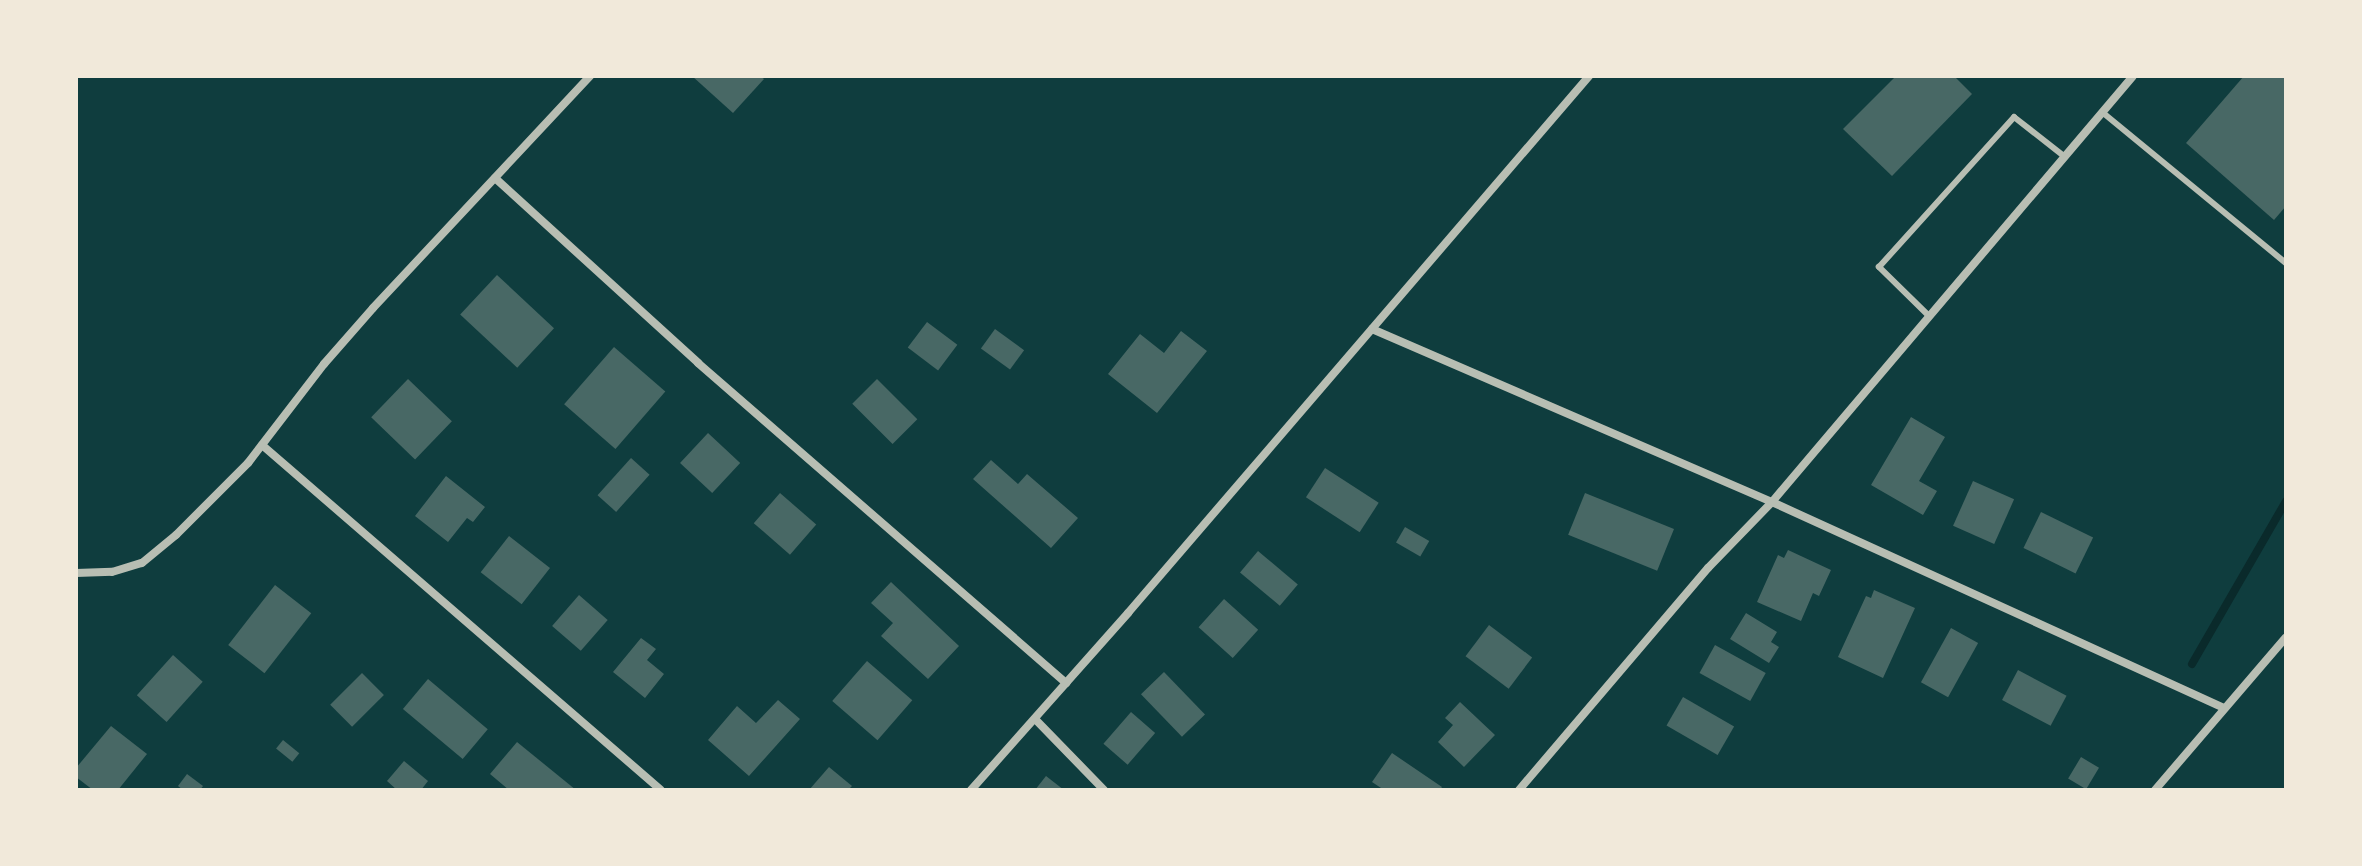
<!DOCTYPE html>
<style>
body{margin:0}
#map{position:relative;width:2362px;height:866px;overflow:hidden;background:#0f3d3e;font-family:Raleway,sans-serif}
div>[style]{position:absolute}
.stream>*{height:8px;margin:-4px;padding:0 4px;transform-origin:4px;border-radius:4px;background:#0a2a2b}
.building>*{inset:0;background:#486865;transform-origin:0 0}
.service>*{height:6px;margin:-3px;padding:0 3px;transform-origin:3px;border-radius:3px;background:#b8beb3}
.minor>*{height:8px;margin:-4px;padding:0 4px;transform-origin:4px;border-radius:4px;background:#b8beb3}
span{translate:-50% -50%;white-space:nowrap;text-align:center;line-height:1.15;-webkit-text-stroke:8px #f1e9da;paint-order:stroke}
.frame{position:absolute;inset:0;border:78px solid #f1e9da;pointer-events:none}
</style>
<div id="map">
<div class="stream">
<div style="left:2192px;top:664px;width:188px;rotate:-60deg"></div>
</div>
<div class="building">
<div style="clip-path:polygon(692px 76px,760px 76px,764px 79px,733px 113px)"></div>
<div style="clip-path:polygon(1896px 76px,1954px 76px,1972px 94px,1892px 176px,1843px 129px)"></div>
<div style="clip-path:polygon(2244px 76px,2286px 76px,2286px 206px,2274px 220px,2186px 143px)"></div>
<div style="left:497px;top:275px;width:78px;height:54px;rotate:43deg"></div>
<div style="left:927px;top:322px;width:38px;height:32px;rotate:37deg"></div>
<div style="left:995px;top:329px;width:36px;height:24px;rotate:36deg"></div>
<div style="clip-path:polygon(1181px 331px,1207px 351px,1157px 413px,1108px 374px,1140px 334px,1164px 353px)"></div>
<div style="left:614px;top:347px;width:68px;height:76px;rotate:41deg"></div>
<div style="left:408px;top:379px;width:61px;height:53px;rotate:44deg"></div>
<div style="left:877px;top:379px;width:57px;height:35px;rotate:45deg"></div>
<div style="clip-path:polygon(1911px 417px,1945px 437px,1919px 481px,1937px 491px,1923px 515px,1871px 485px)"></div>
<div style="left:708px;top:433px;width:44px;height:41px;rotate:43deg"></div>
<div style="left:631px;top:458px;width:25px;height:50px;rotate:42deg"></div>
<div style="clip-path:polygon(991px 460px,1018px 484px,1027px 474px,1078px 518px,1051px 548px,973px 479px)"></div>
<div style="left:1325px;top:468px;width:64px;height:35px;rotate:33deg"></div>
<div style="clip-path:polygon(446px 476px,485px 507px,473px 522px,467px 518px,448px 542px,415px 516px)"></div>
<div style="left:1973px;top:481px;width:45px;height:49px;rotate:24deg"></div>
<div style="left:780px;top:493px;width:48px;height:40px;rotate:41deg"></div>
<div style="left:1585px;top:493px;width:96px;height:45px;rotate:22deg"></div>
<div style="left:2041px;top:512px;width:58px;height:40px;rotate:26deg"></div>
<div style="left:1405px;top:527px;width:28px;height:18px;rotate:30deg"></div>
<div style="left:509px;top:536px;width:52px;height:46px;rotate:38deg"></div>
<div style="clip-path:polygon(1788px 550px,1831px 570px,1819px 596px,1813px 593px,1801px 621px,1757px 602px,1778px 555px,1784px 558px)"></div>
<div style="left:1258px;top:551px;width:52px;height:28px;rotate:40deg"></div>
<div style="clip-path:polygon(891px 582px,959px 646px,928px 679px,881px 636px,893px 623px,871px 603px)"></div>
<div style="left:275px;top:585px;width:46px;height:76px;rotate:38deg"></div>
<div style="clip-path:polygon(1874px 590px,1915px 608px,1883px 678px,1838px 657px,1866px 596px,1871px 598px)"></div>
<div style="left:579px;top:595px;width:38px;height:41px;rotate:41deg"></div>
<div style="left:1224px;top:599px;width:46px;height:38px;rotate:42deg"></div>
<div style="clip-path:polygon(1746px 613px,1777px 632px,1771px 642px,1779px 647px,1769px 663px,1730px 639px)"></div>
<div style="left:1489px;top:625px;width:54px;height:39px;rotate:37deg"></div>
<div style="left:1951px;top:628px;width:31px;height:62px;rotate:29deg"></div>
<div style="clip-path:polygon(641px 638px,656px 649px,647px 660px,664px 674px,645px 698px,613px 672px)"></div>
<div style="left:1715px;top:645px;width:58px;height:32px;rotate:29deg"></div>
<div style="left:173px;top:655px;width:40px;height:54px;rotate:42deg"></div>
<div style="left:867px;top:661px;width:60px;height:53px;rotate:41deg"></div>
<div style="left:2018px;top:670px;width:55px;height:34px;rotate:28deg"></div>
<div style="left:1164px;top:672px;width:59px;height:32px;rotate:46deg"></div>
<div style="left:362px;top:673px;width:31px;height:45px;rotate:45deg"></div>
<div style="left:428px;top:679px;width:78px;height:39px;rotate:40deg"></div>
<div style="left:1683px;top:697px;width:59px;height:33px;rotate:30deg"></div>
<div style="clip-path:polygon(778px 700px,800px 719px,749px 776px,708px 740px,737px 706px,756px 723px)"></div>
<div style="clip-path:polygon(1460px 702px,1495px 735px,1464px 767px,1438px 742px,1453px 725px,1445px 718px)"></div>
<div style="left:1131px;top:712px;width:32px;height:42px;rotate:41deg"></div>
<div style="clip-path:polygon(111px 726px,147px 754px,118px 790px,93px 790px,76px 777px,76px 768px)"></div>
<div style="left:283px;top:740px;width:21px;height:11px;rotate:39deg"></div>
<div style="clip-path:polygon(517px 742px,576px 790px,509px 790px,490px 774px)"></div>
<div style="clip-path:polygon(1392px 753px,1442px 787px,1440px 790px,1384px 790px,1372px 782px)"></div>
<div style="left:2081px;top:757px;width:21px;height:25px;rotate:31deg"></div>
<div style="clip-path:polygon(404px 761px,428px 781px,421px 790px,397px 790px,387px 781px)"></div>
<div style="clip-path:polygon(829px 767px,852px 786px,848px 790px,809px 790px)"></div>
<div style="clip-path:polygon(187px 774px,203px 786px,200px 790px,183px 790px,178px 786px)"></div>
<div style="clip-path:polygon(1046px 776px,1064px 790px,1035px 790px)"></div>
</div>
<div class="service">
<div style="left:2102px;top:112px;width:238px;rotate:39.4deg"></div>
<div style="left:1928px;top:315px;width:69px;rotate:-135.6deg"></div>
<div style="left:1879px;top:267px;width:202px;rotate:-48deg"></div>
<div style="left:2014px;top:117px;width:63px;rotate:38deg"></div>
</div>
<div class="minor">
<div style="left:495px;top:178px;width:275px;rotate:42.3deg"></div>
<div style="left:698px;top:363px;width:488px;rotate:41deg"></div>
<div style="left:1372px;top:329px;width:436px;rotate:23.4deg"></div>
<div style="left:1772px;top:502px;width:497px;rotate:24.5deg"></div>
<div style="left:262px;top:445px;width:527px;rotate:40.85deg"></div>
<div style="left:76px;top:573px;width:36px;rotate:-2deg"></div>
<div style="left:112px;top:572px;width:31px;rotate:-17deg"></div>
<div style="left:142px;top:563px;width:44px;rotate:-39.5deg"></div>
<div style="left:176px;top:535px;width:102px;rotate:-45deg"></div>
<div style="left:248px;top:463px;width:125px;rotate:-52.5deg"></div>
<div style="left:324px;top:364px;width:74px;rotate:-48.8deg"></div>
<div style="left:373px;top:308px;width:318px;rotate:-46.9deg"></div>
<div style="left:1035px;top:719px;width:99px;rotate:45.8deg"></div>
<div style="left:971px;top:790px;width:237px;rotate:-48.4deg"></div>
<div style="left:1128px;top:613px;width:708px;rotate:-49.35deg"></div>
<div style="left:1519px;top:790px;width:292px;rotate:-49.6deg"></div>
<div style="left:1708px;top:568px;width:92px;rotate:-45.9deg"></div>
<div style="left:1772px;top:502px;width:558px;rotate:-49.72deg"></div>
<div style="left:2155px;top:790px;width:201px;rotate:-49.4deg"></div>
</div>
<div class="frame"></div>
</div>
